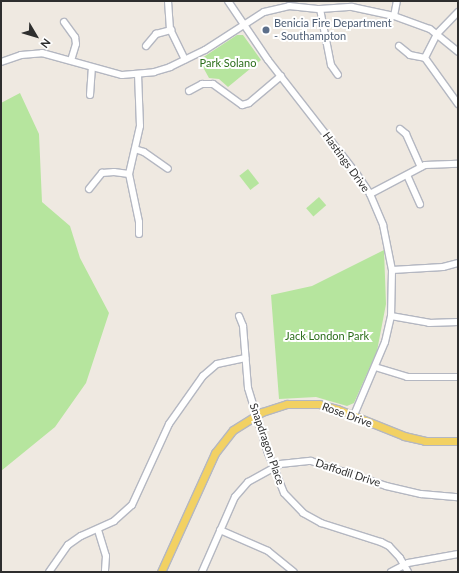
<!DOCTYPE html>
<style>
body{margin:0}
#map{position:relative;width:459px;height:573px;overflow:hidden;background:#efe9e1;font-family:Lato,sans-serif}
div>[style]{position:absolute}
.green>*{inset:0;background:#b6e59e;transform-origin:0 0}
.roads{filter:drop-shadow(1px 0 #b4b7c1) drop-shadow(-1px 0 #b4b7c1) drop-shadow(0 1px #b4b7c1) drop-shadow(0 -1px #b4b7c1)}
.minor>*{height:6px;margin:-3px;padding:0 3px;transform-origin:3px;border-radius:3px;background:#fff}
.major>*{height:7px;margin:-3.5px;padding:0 3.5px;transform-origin:3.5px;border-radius:3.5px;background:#f2d163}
.dots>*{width:11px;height:11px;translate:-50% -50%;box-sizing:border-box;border:2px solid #fff;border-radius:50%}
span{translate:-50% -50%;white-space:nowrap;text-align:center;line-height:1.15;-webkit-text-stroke:4px #fff;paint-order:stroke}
.service-label{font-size:11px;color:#4e5e75}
.left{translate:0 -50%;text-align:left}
.park-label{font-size:11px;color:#2c6e1b}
.street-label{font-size:11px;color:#2e2e2e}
.frame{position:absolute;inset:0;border:2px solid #2e2e2e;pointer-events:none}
.north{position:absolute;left:16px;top:16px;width:40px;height:40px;-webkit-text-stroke:3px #fff;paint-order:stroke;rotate:128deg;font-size:11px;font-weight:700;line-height:16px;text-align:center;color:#2e2e2e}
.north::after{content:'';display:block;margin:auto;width:14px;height:18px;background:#2e2e2e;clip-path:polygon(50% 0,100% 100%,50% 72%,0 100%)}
</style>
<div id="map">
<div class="green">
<div style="clip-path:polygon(237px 35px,243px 35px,261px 60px,228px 87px,219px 79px,209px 78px,199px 60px)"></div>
<div style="clip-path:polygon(20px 93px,39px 134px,42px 202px,70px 226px,80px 258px,109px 313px,86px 383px,55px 427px,1px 471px,1px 103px)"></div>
<div style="left:248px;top:169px;width:18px;height:11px;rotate:52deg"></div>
<div style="left:319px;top:197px;width:11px;height:17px;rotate:49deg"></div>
<div style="clip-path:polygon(384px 250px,386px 304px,377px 351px,354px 403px,347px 406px,316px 397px,279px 399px,271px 295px,312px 286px)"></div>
</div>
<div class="roads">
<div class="minor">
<div style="left:168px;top:1px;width:28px;rotate:86deg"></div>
<div style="left:170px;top:29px;width:34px;rotate:64deg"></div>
<div style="left:228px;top:1px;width:71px;rotate:55.9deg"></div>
<div style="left:268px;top:60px;width:143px;rotate:52.1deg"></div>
<div style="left:356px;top:173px;width:25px;rotate:56deg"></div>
<div style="left:370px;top:194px;width:34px;rotate:67deg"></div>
<div style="left:383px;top:225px;width:46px;rotate:78.7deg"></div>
<div style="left:392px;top:270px;width:46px;rotate:91.2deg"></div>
<div style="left:391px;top:316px;width:27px;rotate:103deg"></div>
<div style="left:385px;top:342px;width:79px;rotate:113deg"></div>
<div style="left:320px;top:9px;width:57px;rotate:78.9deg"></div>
<div style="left:331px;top:65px;width:12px;rotate:55deg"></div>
<div style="left:458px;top:12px;width:30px;rotate:134deg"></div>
<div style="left:437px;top:34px;width:27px;rotate:117deg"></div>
<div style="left:425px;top:58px;width:57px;rotate:54.3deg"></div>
<div style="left:394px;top:16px;width:15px;rotate:-79deg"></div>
<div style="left:64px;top:22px;width:19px;rotate:54deg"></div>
<div style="left:75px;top:37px;width:7px;rotate:82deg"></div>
<div style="left:76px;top:44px;width:17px;rotate:107deg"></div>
<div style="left:146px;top:46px;width:16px;rotate:-50deg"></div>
<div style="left:156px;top:34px;width:16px;rotate:-15deg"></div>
<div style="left:399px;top:46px;width:14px;rotate:39deg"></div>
<div style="left:410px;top:55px;width:15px;rotate:11deg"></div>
<div style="left:1px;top:62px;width:21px;rotate:-19deg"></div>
<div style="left:21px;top:55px;width:21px;rotate:-5deg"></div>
<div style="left:42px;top:53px;width:83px;rotate:15.4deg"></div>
<div style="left:122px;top:75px;width:32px;rotate:-5deg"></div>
<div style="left:154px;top:72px;width:17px;rotate:-17deg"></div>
<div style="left:170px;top:67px;width:39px;rotate:-26deg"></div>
<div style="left:205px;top:50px;width:70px;rotate:-32.8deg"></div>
<div style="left:264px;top:12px;width:26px;rotate:-13deg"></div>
<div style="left:289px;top:6px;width:31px;rotate:6deg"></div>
<div style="left:320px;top:9px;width:32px;rotate:-4deg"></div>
<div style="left:352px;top:7px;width:43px;rotate:12.1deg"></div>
<div style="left:394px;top:16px;width:38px;rotate:20deg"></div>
<div style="left:430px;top:29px;width:36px;rotate:39deg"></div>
<div style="left:138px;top:74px;width:52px;rotate:87.8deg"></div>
<div style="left:140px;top:126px;width:49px;rotate:102.9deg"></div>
<div style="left:129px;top:174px;width:49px;rotate:78.2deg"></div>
<div style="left:139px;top:222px;width:12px;rotate:90deg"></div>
<div style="left:189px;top:91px;width:15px;rotate:-28deg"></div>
<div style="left:202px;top:84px;width:11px"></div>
<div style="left:213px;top:84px;width:36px;rotate:36deg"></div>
<div style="left:242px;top:105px;width:7px;rotate:-16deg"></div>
<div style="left:249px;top:103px;width:42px;rotate:-40.2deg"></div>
<div style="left:90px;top:95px;width:26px;rotate:-86deg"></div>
<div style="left:400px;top:129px;width:8px;rotate:40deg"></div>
<div style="left:406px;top:134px;width:36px;rotate:66deg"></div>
<div style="left:135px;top:149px;width:9px;rotate:18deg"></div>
<div style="left:144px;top:152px;width:29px;rotate:35deg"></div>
<div style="left:407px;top:175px;width:32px;rotate:66deg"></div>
<div style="left:89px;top:189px;width:21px;rotate:-51deg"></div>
<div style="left:102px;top:173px;width:12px;rotate:-5deg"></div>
<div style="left:114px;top:172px;width:15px;rotate:8deg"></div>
<div style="left:370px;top:194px;width:62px;rotate:-27.8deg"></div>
<div style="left:425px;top:165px;width:33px;rotate:-2deg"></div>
<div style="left:392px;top:270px;width:51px;rotate:-3.4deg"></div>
<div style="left:443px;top:267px;width:16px;rotate:-15deg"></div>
<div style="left:239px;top:316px;width:11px;rotate:68deg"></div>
<div style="left:243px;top:326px;width:62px;rotate:85.4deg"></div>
<div style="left:248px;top:388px;width:68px;rotate:72.9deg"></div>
<div style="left:268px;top:453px;width:43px;rotate:68.2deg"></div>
<div style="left:284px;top:493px;width:28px;rotate:46deg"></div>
<div style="left:303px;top:513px;width:21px;rotate:29deg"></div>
<div style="left:321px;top:523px;width:63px;rotate:17.6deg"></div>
<div style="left:381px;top:542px;width:9px;rotate:27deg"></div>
<div style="left:389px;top:546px;width:16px;rotate:47deg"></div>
<div style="left:400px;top:558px;width:16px;rotate:60deg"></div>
<div style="left:391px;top:316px;width:39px;rotate:10deg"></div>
<div style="left:429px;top:323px;width:29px;rotate:-2deg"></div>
<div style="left:375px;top:367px;width:34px;rotate:17deg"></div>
<div style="left:407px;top:377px;width:51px"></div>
<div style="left:98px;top:530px;width:27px;rotate:73deg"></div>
<div style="left:106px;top:556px;width:16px;rotate:94deg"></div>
<div style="left:220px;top:530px;width:52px;rotate:23.6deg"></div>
<div style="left:268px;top:551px;width:33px;rotate:39deg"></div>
<div style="left:49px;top:572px;width:33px;rotate:-55deg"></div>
<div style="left:68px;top:545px;width:16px;rotate:-35deg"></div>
<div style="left:81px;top:536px;width:36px;rotate:-24deg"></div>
<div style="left:114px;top:521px;width:24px;rotate:-42deg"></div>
<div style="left:132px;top:505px;width:89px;rotate:-65.4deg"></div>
<div style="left:169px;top:424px;width:59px;rotate:-54.7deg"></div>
<div style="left:203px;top:376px;width:18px;rotate:-41deg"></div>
<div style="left:217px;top:364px;width:29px;rotate:-12deg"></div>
<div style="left:202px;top:572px;width:82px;rotate:-66.3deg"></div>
<div style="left:235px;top:497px;width:20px;rotate:-49deg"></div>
<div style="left:248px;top:482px;width:37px;rotate:-29deg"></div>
<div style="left:280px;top:464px;width:31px;rotate:-6deg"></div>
<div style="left:311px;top:461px;width:79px;rotate:18.4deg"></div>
<div style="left:386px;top:486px;width:36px;rotate:13deg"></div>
<div style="left:421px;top:494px;width:37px;rotate:5deg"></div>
<div style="left:391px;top:572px;width:19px;rotate:-28deg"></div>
<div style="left:408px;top:563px;width:51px;rotate:-10.2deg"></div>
</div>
<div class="major">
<div style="left:161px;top:572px;width:131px;rotate:-65.6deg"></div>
<div style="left:215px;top:453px;width:29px;rotate:-52deg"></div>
<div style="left:233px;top:430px;width:34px;rotate:-32deg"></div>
<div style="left:262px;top:412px;width:26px;rotate:-18deg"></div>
<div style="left:287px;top:404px;width:32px"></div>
<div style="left:319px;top:404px;width:19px;rotate:16deg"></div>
<div style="left:337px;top:409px;width:72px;rotate:21.9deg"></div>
<div style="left:404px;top:436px;width:22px;rotate:13deg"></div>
<div style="left:425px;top:441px;width:33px"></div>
</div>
</div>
<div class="dots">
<div style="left:266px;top:30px;background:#5c6f8a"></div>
</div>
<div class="service-label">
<span class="left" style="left:274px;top:30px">Benicia Fire Department<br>- Southampton</span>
</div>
<div class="park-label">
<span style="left:228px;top:63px">Park Solano</span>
<span style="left:327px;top:336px">Jack London Park</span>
</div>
<div class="street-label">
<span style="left:346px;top:162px;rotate:54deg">Hastings Drive</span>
<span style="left:347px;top:415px;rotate:20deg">Rose Drive</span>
<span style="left:267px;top:444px;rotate:71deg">Snapdragon Place</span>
<span style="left:348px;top:473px;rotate:18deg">Daffodil Drive</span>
</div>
<div class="frame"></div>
<div class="north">N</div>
</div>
